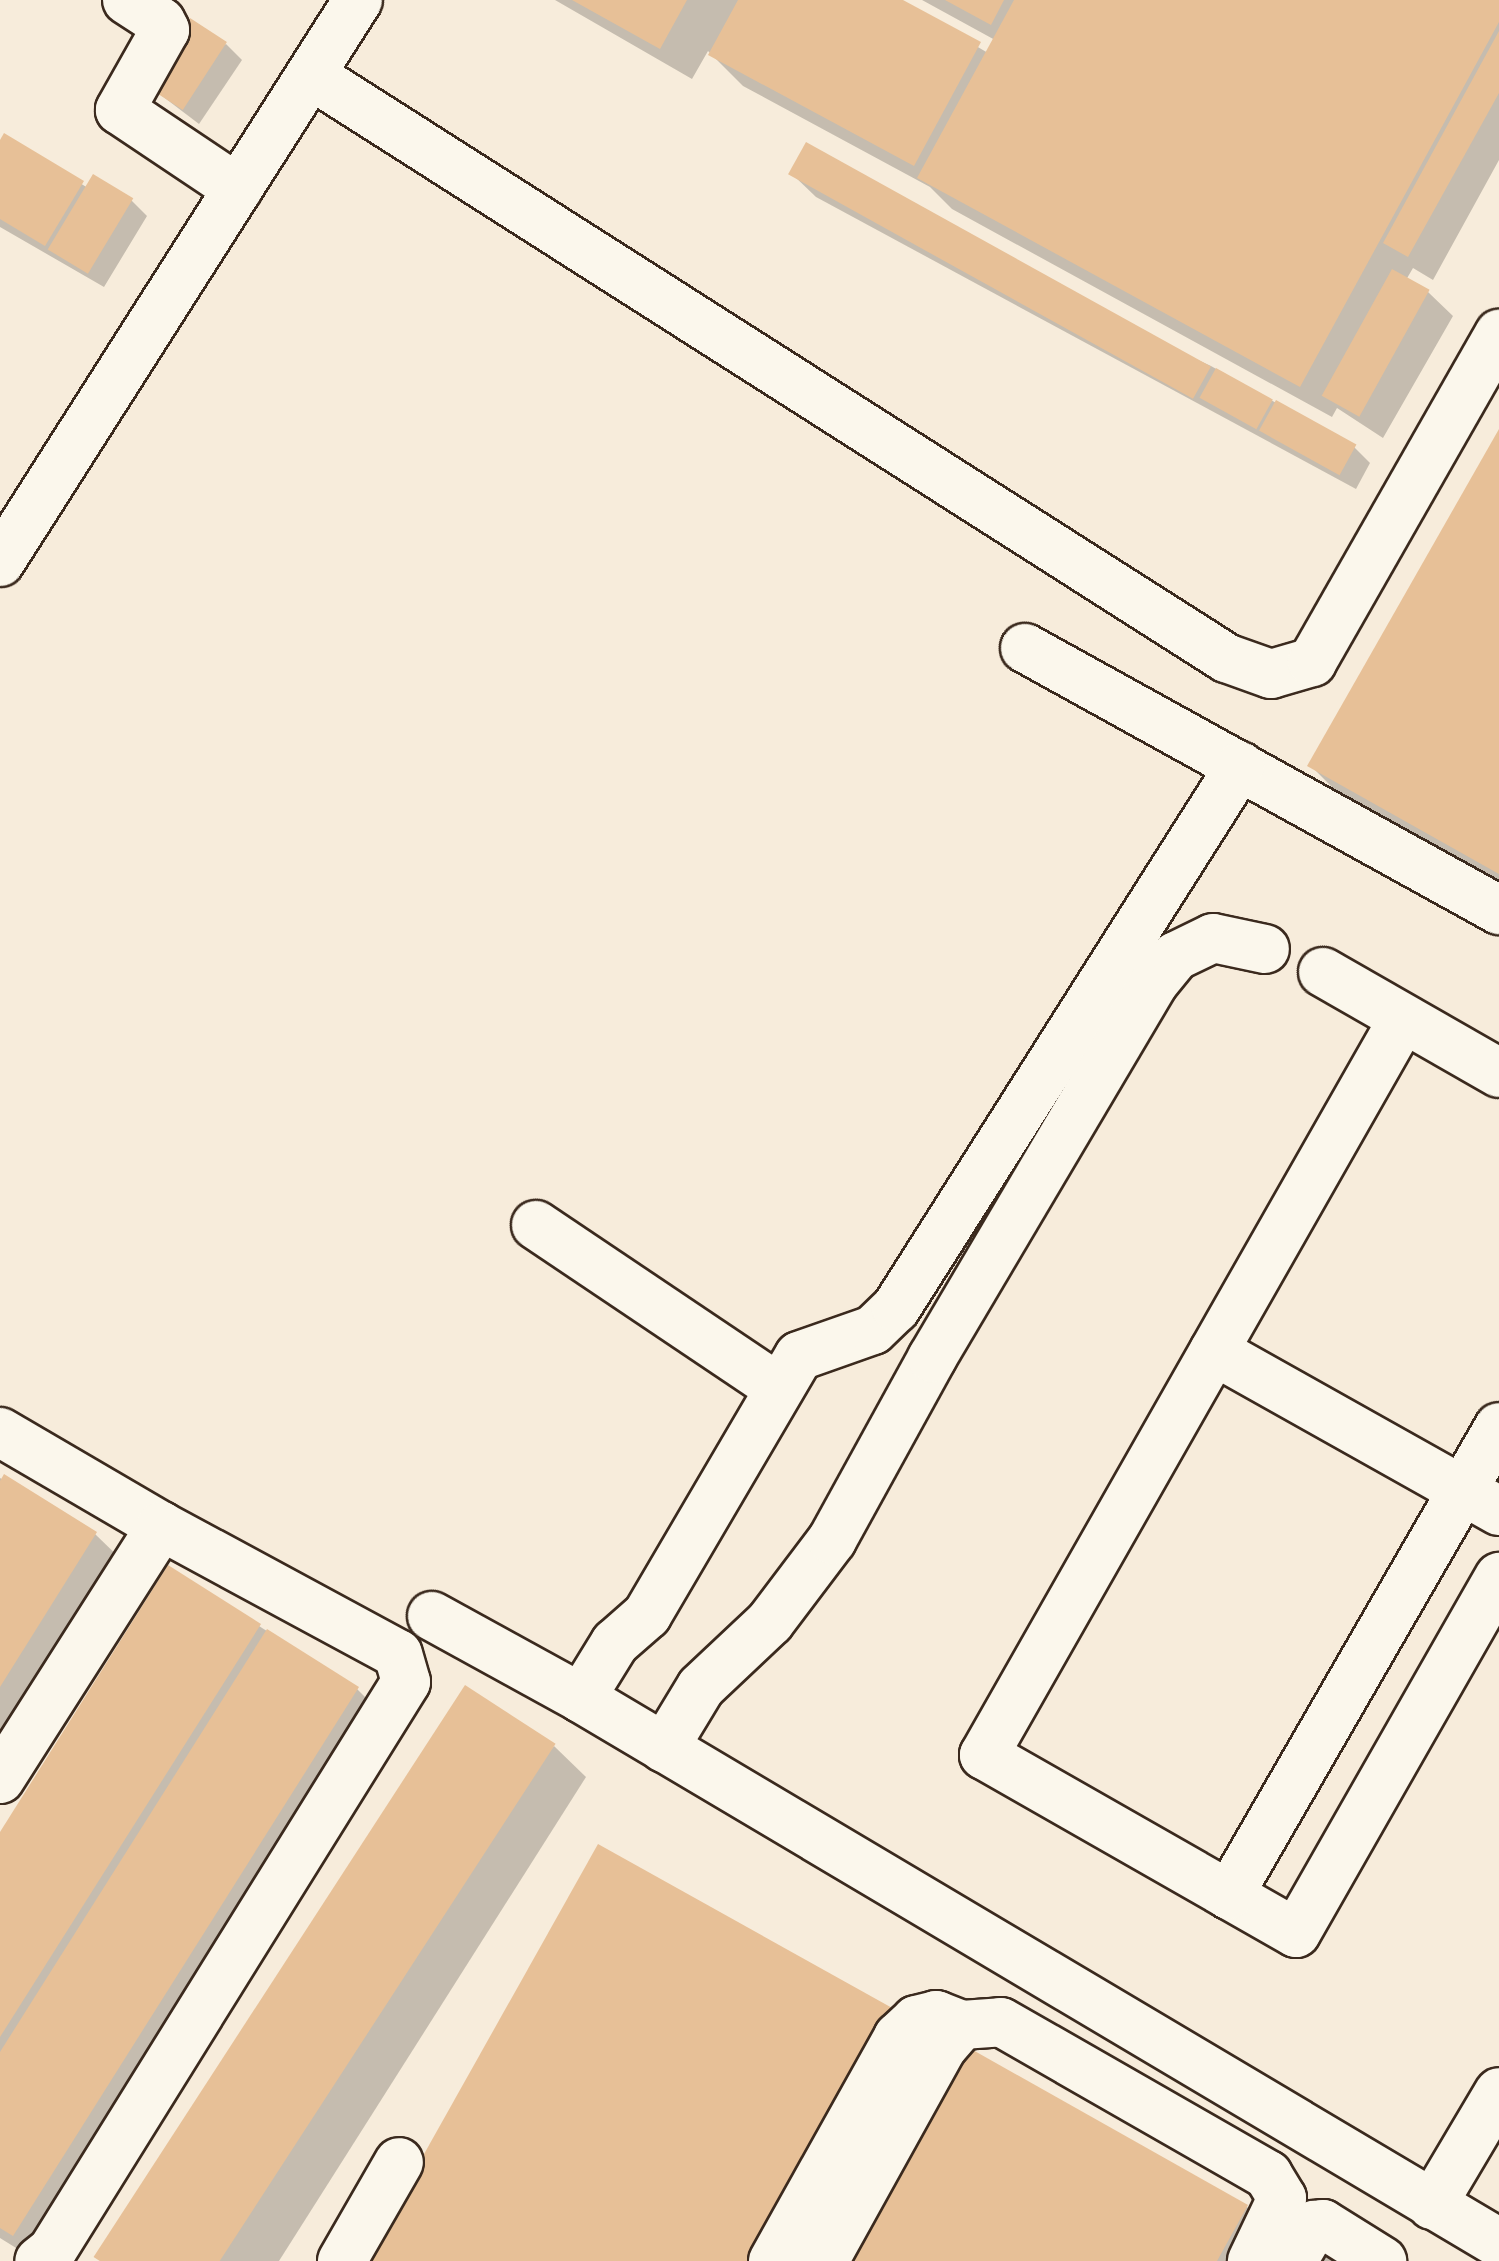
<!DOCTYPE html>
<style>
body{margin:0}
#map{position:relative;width:1499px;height:2261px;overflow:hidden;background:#f7ecdb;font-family:"Comic Neue",sans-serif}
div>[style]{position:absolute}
.shadow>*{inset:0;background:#0003}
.building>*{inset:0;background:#e7c097;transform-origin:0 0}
.roads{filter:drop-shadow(2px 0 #3b2a1e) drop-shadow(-2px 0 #3b2a1e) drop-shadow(0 2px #3b2a1e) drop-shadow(0 -2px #3b2a1e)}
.minor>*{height:48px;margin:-24px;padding:0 24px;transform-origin:24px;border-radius:24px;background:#fbf7ec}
span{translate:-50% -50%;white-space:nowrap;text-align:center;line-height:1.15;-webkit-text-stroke:9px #fbf7ec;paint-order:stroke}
</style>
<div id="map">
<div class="shadow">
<div style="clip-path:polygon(555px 0,898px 0,988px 53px,995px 40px,922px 0,1499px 0,1499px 160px,1433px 280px,1413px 268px,1406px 280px,1428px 292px,1453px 316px,1383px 438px,1337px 408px,1332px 417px,952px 209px,930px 187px,743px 86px,708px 51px,692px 79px)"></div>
<div style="clip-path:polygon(226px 44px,242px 60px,199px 124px,149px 86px)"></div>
<div style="clip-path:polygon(5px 137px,88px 188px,131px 200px,147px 216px,104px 287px,0 227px,0 144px)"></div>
<div style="clip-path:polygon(791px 173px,1211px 366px,1354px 447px,1370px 463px,1356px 489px,816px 197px)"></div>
<div style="clip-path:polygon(1499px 434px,1499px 885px,1342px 797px,1310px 765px)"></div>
<div style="clip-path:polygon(0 1478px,95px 1534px,127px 1565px,0 1769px)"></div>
<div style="clip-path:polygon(259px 1626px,357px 1689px,389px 1721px,37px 2261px,0 2238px,0 1837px)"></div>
<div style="clip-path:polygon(554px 1746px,586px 1777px,279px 2261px,103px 2261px)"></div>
<div style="clip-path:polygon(1247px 2207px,1278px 2239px,1266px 2261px,845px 2261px)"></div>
<div style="clip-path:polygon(1320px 2250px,1338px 2261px,1313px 2261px)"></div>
</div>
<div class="building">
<div style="clip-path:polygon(572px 0,687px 0,660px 49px)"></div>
<div style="clip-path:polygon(738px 0,903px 0,981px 42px,914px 166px,708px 55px)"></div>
<div style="clip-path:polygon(945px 0,1004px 0,991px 25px)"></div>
<div style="clip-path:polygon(1014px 0,1499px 0,1499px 22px,1300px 387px,917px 178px)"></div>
<div style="left:190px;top:18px;width:44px;height:81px;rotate:33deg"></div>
<div style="clip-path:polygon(1499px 31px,1499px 93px,1408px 257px,1383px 243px)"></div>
<div style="clip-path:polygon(4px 133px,84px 181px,45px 246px,0 219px,0 140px)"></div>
<div style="left:806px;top:142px;width:463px;height:37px;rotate:29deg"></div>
<div style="left:93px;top:174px;width:47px;height:88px;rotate:31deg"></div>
<div style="left:1392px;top:269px;width:43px;height:145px;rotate:29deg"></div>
<div style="left:1216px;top:368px;width:65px;height:34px;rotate:29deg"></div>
<div style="left:1276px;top:400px;width:92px;height:35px;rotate:29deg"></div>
<div style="clip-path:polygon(1499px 429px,1499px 874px,1307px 766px)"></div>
<div style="clip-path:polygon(4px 1474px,97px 1532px,0 1687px,0 1481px)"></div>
<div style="clip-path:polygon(168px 1565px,261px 1624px,0 2037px,0 1832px)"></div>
<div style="clip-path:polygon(267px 1629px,359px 1687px,13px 2236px,0 2228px,0 2052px)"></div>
<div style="left:465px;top:1685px;width:108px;height:682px;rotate:33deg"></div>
<div style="clip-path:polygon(598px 1844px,894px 2009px,753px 2261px,364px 2261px)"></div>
<div style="clip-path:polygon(964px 2045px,1248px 2205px,1217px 2261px,842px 2261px)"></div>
</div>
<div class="roads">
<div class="minor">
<div style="left:127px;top:0;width:40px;rotate:32.9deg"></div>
<div style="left:161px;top:22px;width:9px;rotate:63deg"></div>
<div style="left:165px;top:30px;width:92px;rotate:119.4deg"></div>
<div style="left:120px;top:110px;width:142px;rotate:33.8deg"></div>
<div style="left:311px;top:75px;width:1085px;rotate:32.5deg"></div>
<div style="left:1226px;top:658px;width:48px;rotate:19.6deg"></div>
<div style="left:1271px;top:674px;width:43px;rotate:-16.3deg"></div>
<div style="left:1312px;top:662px;width:378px;rotate:-60.3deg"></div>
<div style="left:0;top:562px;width:666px;rotate:-57.5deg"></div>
<div style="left:1025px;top:648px;width:542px;rotate:28.93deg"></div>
<div style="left:1323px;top:972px;width:203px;rotate:29.8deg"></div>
<div style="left:1403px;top:1019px;width:847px;rotate:119.65deg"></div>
<div style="left:984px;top:1755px;width:359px;rotate:29.7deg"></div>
<div style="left:1296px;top:1933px;width:410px;rotate:-60.3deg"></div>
<div style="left:536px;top:1225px;width:290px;rotate:33.9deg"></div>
<div style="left:1214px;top:1351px;width:327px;rotate:29.3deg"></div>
<div style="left:0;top:1432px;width:186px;rotate:30.3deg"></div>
<div style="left:161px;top:1526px;width:269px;rotate:28.4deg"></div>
<div style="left:398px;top:1654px;width:29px;rotate:74deg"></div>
<div style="left:406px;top:1682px;width:670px;rotate:121.89deg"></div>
<div style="left:52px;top:2251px;width:16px;rotate:142deg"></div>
<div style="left:432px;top:1616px;width:170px;rotate:28.8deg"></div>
<div style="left:581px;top:1698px;width:1068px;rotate:30.7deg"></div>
<div style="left:581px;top:1698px;width:65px;rotate:-58.3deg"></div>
<div style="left:615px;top:1643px;width:43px;rotate:-41.2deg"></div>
<div style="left:647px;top:1615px;width:300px;rotate:-59.6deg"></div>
<div style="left:799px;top:1356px;width:78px;rotate:-19.4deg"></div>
<div style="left:873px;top:1330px;width:32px;rotate:-44deg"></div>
<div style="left:896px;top:1308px;width:642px;rotate:-57.6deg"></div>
<div style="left:664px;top:1748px;width:71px;rotate:-58.8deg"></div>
<div style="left:701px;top:1687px;width:95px;rotate:-43.3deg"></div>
<div style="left:770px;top:1622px;width:103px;rotate:-52.9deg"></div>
<div style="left:832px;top:1540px;width:208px;rotate:-61.2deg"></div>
<div style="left:932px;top:1358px;width:434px;rotate:-59.4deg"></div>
<div style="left:1153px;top:984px;width:36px;rotate:-51deg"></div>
<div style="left:1176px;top:956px;width:41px;rotate:-25.9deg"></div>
<div style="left:1213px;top:938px;width:53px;rotate:11.9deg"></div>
<div style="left:0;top:1779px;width:300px;rotate:-57.5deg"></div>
<div style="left:1229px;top:1895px;width:540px;rotate:-60.02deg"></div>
<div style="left:1432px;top:2205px;width:131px;rotate:-59.3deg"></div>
<div style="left:342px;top:2261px;width:114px;rotate:-60.1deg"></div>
<div style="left:773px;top:2261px;width:257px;rotate:-60.8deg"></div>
<div style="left:898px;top:2037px;width:25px;rotate:-43deg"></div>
<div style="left:916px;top:2020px;width:21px;rotate:-14deg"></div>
<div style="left:936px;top:2015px;width:28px;rotate:21deg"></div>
<div style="left:824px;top:2261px;width:244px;rotate:-61deg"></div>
<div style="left:942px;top:2048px;width:30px;rotate:-49deg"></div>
<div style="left:962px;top:2025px;width:39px;rotate:-4deg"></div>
<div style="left:1001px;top:2022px;width:308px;rotate:29.8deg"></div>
<div style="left:1268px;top:2175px;width:27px;rotate:59deg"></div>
<div style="left:1282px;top:2198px;width:70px;rotate:115.5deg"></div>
<div style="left:1293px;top:2261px;width:42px;rotate:-59.7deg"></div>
<div style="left:1314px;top:2225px;width:9px;rotate:-6deg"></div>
<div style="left:1323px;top:2224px;width:70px;rotate:32.1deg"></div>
</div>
</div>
</div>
